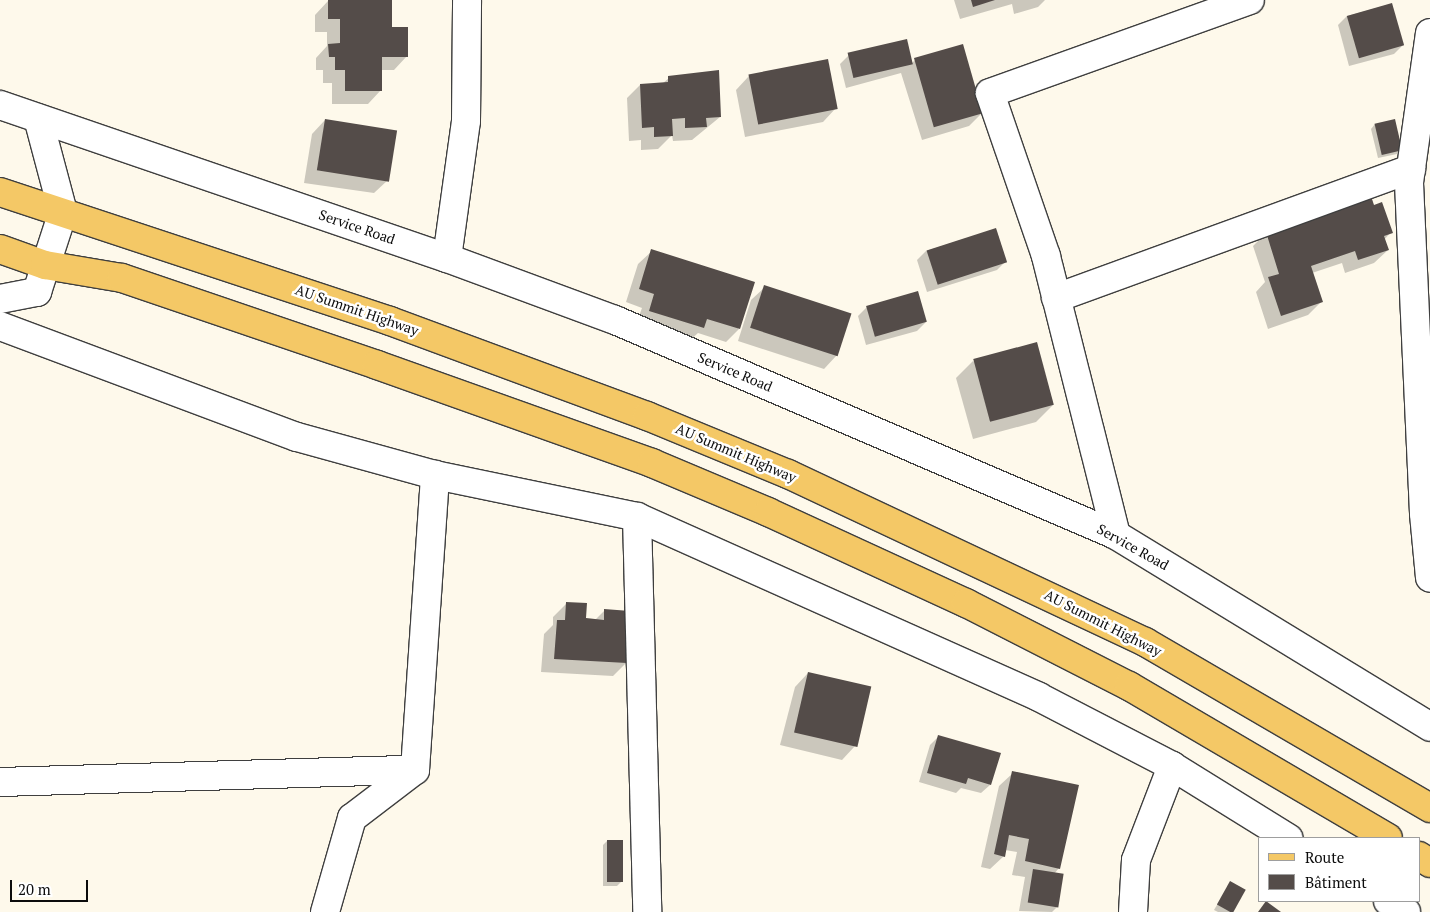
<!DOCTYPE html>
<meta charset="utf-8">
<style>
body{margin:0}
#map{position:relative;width:1430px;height:912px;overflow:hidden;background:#fef9eb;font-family:"PT Serif",serif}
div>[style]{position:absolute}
.shadow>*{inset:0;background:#0003}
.building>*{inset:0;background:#544c49;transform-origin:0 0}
.roads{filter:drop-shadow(1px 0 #3f3f3f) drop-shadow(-1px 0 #3f3f3f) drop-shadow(0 1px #3f3f3f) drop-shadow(0 -1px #3f3f3f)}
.minor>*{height:28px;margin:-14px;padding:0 14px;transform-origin:14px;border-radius:14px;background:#fff}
.major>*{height:28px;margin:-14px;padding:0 14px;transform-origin:14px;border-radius:14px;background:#f4c866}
span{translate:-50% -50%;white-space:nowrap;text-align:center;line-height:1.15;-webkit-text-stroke:5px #fff;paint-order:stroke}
.street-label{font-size:14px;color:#0c0c0c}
.legend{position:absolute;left:1258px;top:837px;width:162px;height:65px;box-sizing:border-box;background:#fff;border:1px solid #9e9e9e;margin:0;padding:6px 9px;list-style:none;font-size:15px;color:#0c0c0c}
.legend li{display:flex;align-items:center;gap:10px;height:25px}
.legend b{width:25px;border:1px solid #9e9e9e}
.scale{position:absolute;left:10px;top:880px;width:78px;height:22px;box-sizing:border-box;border:2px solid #0c0c0c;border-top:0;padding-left:6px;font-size:15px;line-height:18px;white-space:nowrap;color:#0c0c0c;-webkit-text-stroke:4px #fff;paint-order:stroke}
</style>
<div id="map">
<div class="shadow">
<div style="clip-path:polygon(954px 0,1045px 0,1038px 7px,1014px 14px,1012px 4px,960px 19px)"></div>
<div style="clip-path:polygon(328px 1px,391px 28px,407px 56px,394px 70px,381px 70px,381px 90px,368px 104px,332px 104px,332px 83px,323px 83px,323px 70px,316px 70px,316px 58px,327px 46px,327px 32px,315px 32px,315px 15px)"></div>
<div style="clip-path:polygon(1391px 4px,1403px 45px,1394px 54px,1349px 66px,1338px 25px,1347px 16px)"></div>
<div style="clip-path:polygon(849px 55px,912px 63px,915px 60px,982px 113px,969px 126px,922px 140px,901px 73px,846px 88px,840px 64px)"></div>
<div style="clip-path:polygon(749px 76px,836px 108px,823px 122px,745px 137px,736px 90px)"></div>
<div style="clip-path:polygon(669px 78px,720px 117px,692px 140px,673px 141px,672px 135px,658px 149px,641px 150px,641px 140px,629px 141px,627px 98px,640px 85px,662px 84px)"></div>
<div style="clip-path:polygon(325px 120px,388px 180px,374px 193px,304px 183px,312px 134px)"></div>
<div style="clip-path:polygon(1375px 124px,1401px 150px,1397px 154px,1378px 158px,1371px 129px)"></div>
<div style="clip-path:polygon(1373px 206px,1391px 232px,1384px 240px,1388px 250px,1374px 263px,1345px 273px,1342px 263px,1312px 273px,1321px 302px,1308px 315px,1268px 329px,1256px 292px,1265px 282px,1253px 246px,1266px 233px)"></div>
<div style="clip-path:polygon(996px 229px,1006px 261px,997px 270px,927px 292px,917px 260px,926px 251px)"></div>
<div style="clip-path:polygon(652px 251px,739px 329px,726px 342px,698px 333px,689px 341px,636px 324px,642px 308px,626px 302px,638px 264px)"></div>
<div style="clip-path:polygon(765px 287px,837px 355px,824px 369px,738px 341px,751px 300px)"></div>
<div style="clip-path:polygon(867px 307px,926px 322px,917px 331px,866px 345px,858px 316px)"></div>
<div style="clip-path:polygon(973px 361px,1053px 405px,1036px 422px,973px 439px,956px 378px)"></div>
<div style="clip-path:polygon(567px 603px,585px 620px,595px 620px,605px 610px,629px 612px,626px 663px,613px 676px,541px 672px,544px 634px,553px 625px,553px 617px)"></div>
<div style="clip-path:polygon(808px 673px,855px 746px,842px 760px,780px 745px,795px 687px)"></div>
<div style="clip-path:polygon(939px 736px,990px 785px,981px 793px,961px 788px,956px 793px,919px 782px,930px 745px)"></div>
<div style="clip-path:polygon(1013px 773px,1059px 868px,1054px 874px,1057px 907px,1052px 912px,1019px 911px,1025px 877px,1012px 875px,1017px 852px,1005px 850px,1004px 856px,990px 869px,981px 867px,999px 786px)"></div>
<div style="clip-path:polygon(607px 841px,621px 882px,617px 886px,603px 886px,603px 845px)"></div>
<div style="clip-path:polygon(1230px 883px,1244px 890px,1232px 912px,1218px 912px,1214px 910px)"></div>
</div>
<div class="building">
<div style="clip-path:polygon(328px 0,392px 0,392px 27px,408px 27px,408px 57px,382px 57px,382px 91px,345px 91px,345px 70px,335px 70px,335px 57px,329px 57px,328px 44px,340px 43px,340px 19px,328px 19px)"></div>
<div style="clip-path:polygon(971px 0,995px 0,973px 7px)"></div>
<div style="left:1392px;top:3px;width:44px;height:47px;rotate:74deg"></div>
<div style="left:907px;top:39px;width:26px;height:61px;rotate:77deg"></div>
<div style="left:963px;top:44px;width:72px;height:51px;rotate:74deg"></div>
<div style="left:828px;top:59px;width:51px;height:81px;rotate:79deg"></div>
<div style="clip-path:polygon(719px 70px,721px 117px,706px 118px,707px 127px,685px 128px,685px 118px,672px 119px,673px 136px,654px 137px,654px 127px,642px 128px,640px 84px,668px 82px,668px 76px)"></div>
<div style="left:325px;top:119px;width:73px;height:52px;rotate:9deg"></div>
<div style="left:1395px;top:119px;width:32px;height:21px;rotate:77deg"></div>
<div style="clip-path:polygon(1369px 190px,1374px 205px,1382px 202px,1393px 233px,1384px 236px,1389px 250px,1358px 260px,1355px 251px,1311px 266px,1323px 302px,1281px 316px,1268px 277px,1279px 274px,1266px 232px)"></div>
<div style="left:996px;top:228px;width:36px;height:73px;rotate:72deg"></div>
<div style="clip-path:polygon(651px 249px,755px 282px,740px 329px,707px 319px,704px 328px,649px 311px,654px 294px,639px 289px)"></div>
<div style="left:764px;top:285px;width:92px;height:45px;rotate:18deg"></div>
<div style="left:918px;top:291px;width:32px;height:54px;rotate:74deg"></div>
<div style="left:1037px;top:342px;width:65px;height:66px;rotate:75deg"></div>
<div style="clip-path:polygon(566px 602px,587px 603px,586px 618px,604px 620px,604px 609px,630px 611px,627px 663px,554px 659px,557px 620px,565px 620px)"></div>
<div style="left:808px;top:672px;width:65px;height:62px;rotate:13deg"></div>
<div style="clip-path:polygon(938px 735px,1001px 753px,991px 785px,968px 778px,966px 784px,927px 773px)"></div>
<div style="clip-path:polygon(1012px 771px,1079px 785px,1060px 869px,1025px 861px,1029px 839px,1009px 835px,1005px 857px,994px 854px)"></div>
<div style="left:607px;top:840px;width:16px;height:42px"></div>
<div style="left:1033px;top:869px;width:31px;height:34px;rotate:9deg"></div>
<div style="left:1230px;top:881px;width:18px;height:27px;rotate:29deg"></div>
<div style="clip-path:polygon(1266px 901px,1281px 912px,1258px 912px)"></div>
</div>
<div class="roads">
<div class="minor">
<div style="left:1430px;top:33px;width:151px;rotate:98deg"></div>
<div style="left:1409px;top:183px;width:331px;rotate:87.4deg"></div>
<div style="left:1424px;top:514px;width:64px;rotate:84.6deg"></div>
<div style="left:0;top:105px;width:472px;rotate:18.9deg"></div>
<div style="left:447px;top:258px;width:179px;rotate:20.3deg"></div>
<div style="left:615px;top:320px;width:545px;rotate:23.23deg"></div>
<div style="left:1116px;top:535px;width:368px;rotate:31.4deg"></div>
<div style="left:447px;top:258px;width:138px;rotate:-82.1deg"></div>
<div style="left:466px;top:121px;width:121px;rotate:-89.5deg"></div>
<div style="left:1056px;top:298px;width:378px;rotate:-20deg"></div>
<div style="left:0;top:299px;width:38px;rotate:-11deg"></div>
<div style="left:37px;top:292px;width:84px;rotate:-72deg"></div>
<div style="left:63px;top:212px;width:97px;rotate:-104.9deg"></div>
<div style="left:0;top:326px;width:317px;rotate:20.5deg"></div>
<div style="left:297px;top:437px;width:143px;rotate:15.4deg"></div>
<div style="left:435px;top:475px;width:206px;rotate:11.7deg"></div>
<div style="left:637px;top:517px;width:440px;rotate:24.1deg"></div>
<div style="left:1039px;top:697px;width:150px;rotate:27.4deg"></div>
<div style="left:1172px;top:766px;width:137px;rotate:31.8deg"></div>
<div style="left:637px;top:517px;width:395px;rotate:88.5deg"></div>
<div style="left:1116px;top:535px;width:288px;rotate:-104.1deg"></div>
<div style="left:1046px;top:256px;width:172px;rotate:-109deg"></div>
<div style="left:990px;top:93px;width:276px;rotate:-19.7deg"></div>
<div style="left:0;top:782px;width:415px;rotate:-1.7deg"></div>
<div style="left:1388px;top:901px;width:21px;rotate:31deg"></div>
<div style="left:325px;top:912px;width:98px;rotate:-74deg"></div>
<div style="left:352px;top:818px;width:79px;rotate:-37.3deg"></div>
<div style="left:415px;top:770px;width:296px;rotate:-86.1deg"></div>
<div style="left:1133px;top:912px;width:52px;rotate:-86.7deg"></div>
<div style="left:1136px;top:860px;width:101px;rotate:-69deg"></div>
</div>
<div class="major">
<div style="left:0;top:192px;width:411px;rotate:18.3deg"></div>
<div style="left:390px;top:321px;width:274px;rotate:20.3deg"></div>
<div style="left:647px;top:416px;width:152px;rotate:22.4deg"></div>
<div style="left:788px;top:474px;width:395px;rotate:25.2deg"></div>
<div style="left:1145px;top:642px;width:330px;rotate:30.2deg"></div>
<div style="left:0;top:249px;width:48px;rotate:19.6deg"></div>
<div style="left:45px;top:265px;width:78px;rotate:9.6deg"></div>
<div style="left:122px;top:278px;width:269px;rotate:18.8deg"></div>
<div style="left:377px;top:365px;width:292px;rotate:19.6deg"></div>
<div style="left:652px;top:463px;width:126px;rotate:22.9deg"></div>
<div style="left:768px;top:512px;width:218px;rotate:24.7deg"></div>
<div style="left:966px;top:603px;width:183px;rotate:27deg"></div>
<div style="left:1129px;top:686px;width:300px;rotate:30.4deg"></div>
<div style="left:1419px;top:856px;width:13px;rotate:32deg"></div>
</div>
</div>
<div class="street-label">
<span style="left:357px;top:227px;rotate:19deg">Service Road</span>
<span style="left:357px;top:310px;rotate:19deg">AU Summit Highway</span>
<span style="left:735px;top:372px;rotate:23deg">Service Road</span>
<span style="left:736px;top:453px;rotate:23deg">AU Summit Highway</span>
<span style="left:1133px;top:547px;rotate:29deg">Service Road</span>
<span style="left:1103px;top:623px;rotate:27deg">AU Summit Highway</span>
</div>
<ul class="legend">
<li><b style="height:6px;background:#f4c866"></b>Route</li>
<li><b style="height:14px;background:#544c49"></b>Bâtiment</li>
</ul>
<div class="scale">20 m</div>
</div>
